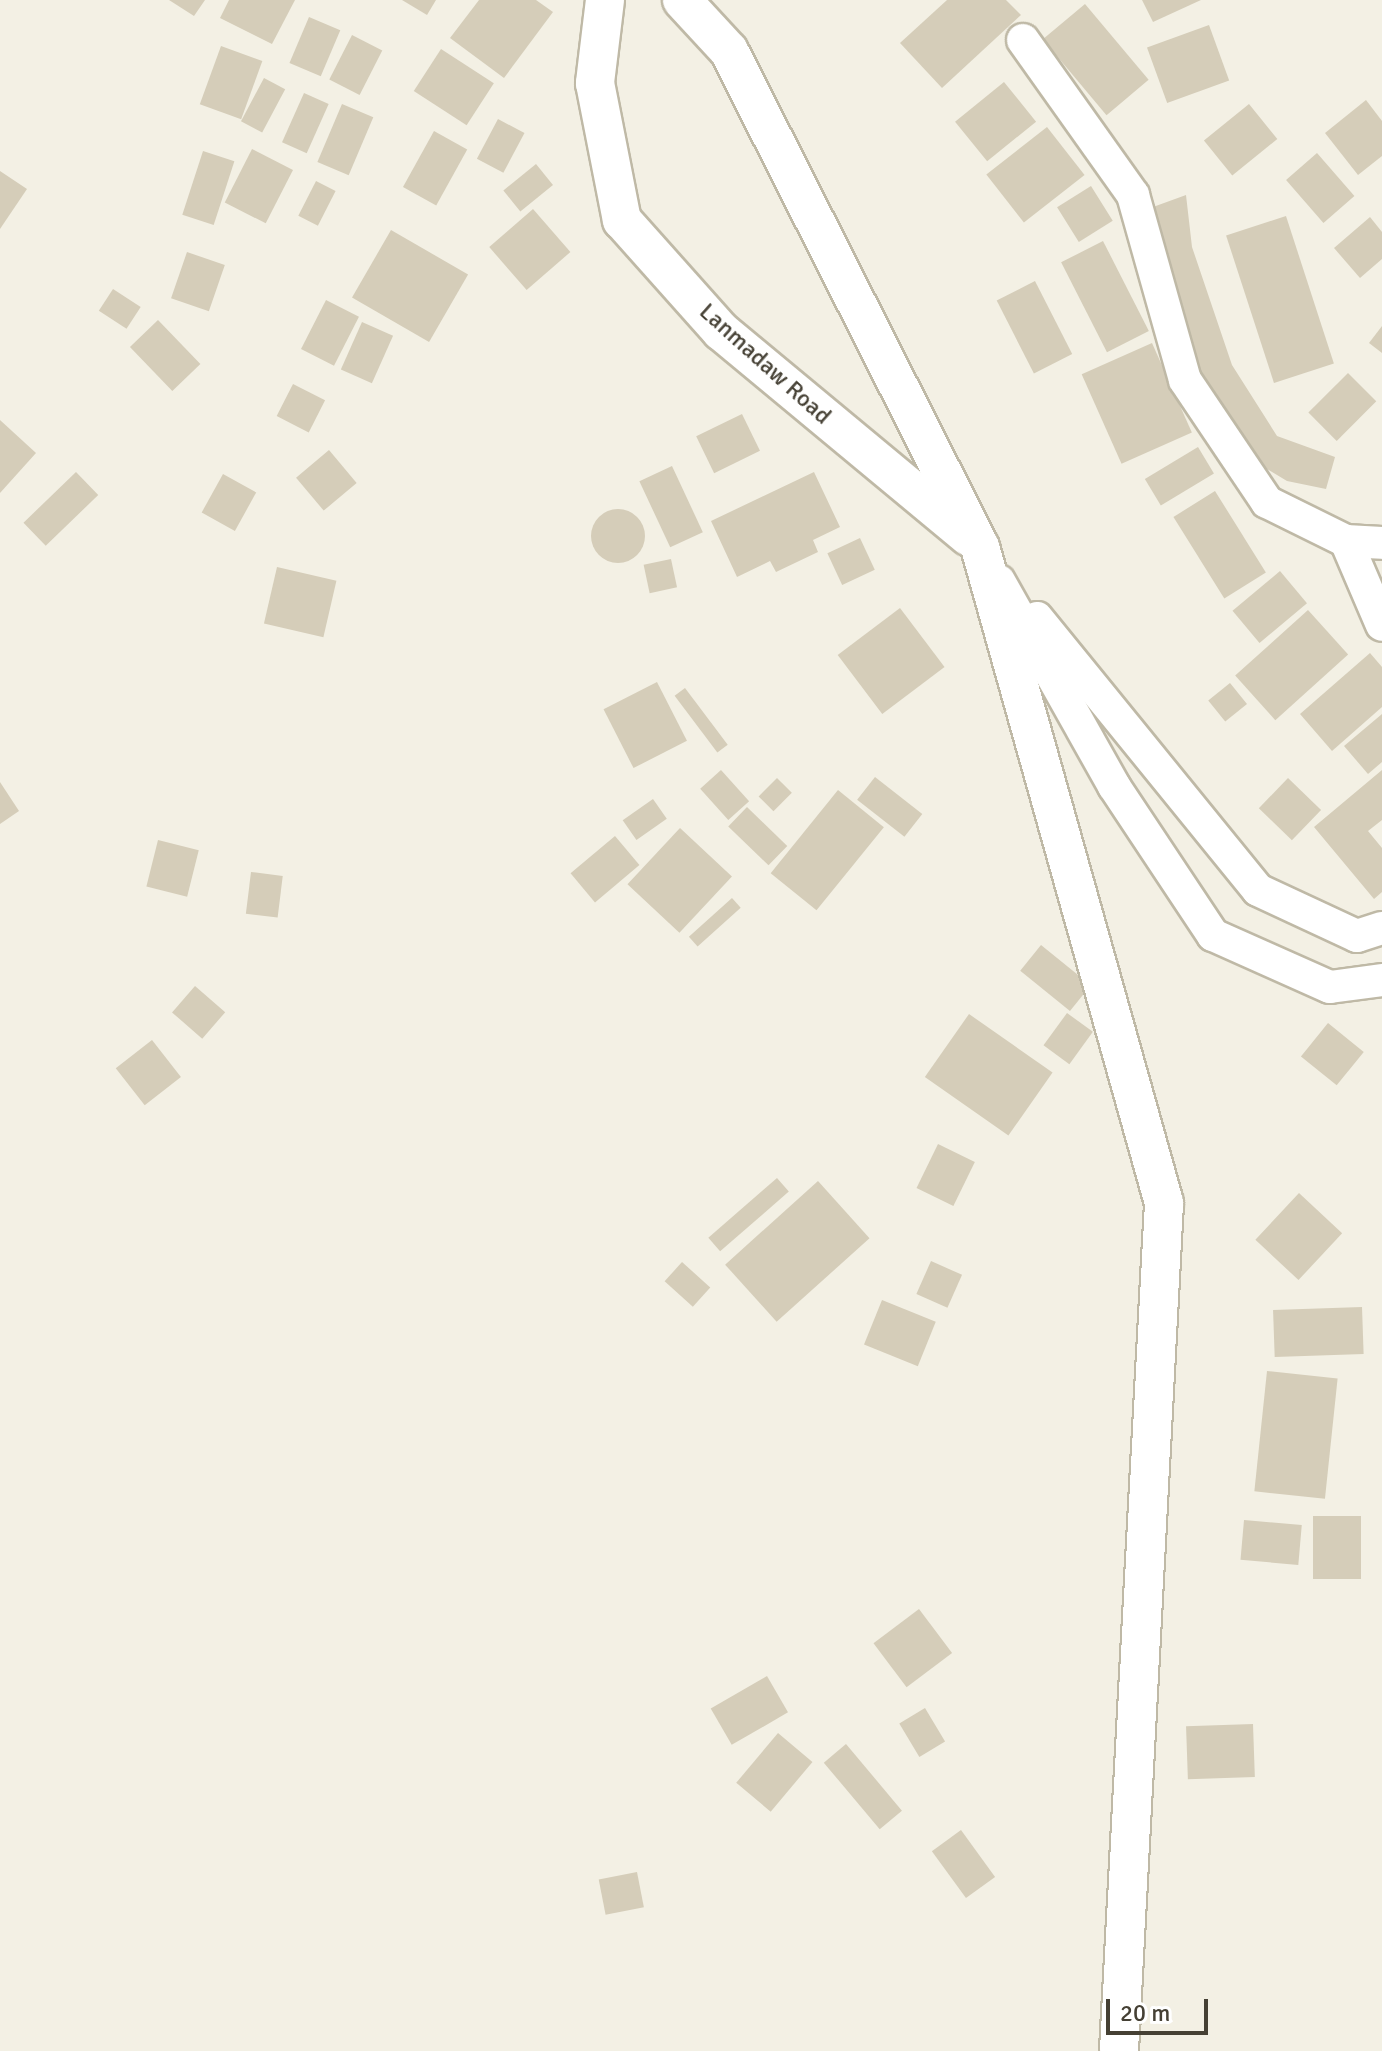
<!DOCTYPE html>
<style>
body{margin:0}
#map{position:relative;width:1382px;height:2051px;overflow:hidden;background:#f3f0e4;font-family:Signika,sans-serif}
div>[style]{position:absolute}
.building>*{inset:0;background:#d5cdb9;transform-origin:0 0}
.round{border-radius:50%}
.roads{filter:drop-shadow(2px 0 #bfb9a6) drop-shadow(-2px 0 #bfb9a6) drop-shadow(0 2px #bfb9a6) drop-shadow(0 -2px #bfb9a6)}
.minor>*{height:32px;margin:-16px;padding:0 16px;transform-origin:16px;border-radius:16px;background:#fff}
.tertiary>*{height:38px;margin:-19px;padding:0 19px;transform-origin:19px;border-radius:19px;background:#fff}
span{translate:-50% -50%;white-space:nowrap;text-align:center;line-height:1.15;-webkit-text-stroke:8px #fff;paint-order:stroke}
.street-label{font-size:24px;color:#454034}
.scale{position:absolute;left:1106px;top:1999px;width:102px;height:36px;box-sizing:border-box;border:4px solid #454034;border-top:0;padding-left:10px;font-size:24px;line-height:28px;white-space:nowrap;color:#454034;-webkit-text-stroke:6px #fff;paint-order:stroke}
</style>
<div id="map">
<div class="building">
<div style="clip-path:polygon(169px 0,205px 0,194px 16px)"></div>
<div style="clip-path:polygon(229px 0,295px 0,272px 44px,220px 18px)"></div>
<div style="clip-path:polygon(402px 0,436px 0,427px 15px)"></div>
<div style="clip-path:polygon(479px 0,536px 0,553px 12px,504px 78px,450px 38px)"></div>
<div style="clip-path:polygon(947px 0,1006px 0,1021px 15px,942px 88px,900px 43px)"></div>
<div style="clip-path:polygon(1142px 0,1201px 0,1153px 22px)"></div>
<div style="left:1085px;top:4px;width:99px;height:55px;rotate:50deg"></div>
<div style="left:309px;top:17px;width:34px;height:50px;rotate:23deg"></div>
<div style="left:1209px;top:25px;width:59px;height:66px;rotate:70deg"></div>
<div style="left:352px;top:35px;width:34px;height:50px;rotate:27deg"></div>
<div style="left:221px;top:46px;width:44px;height:62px;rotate:20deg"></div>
<div style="left:441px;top:49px;width:63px;height:50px;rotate:33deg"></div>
<div style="left:264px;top:78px;width:24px;height:49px;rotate:28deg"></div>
<div style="left:1004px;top:82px;width:51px;height:63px;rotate:51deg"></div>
<div style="left:304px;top:93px;width:27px;height:54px;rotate:24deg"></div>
<div style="clip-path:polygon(1366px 100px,1382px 121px,1382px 156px,1358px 175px,1325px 133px)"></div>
<div style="left:342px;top:104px;width:34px;height:63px;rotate:23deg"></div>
<div style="left:1249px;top:104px;width:45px;height:58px;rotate:51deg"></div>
<div style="left:498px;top:119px;width:30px;height:45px;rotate:28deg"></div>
<div style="left:1047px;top:127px;width:61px;height:77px;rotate:52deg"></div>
<div style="left:434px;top:131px;width:38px;height:64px;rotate:29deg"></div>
<div style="left:252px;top:149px;width:46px;height:60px;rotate:27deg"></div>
<div style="left:203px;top:151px;width:33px;height:67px;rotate:18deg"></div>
<div style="left:1317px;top:153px;width:57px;height:41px;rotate:49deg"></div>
<div style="left:536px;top:164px;width:27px;height:42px;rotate:51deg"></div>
<div style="clip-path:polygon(0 171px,27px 189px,0 229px)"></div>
<div style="left:316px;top:181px;width:22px;height:39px;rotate:27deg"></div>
<div style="left:1091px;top:186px;width:41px;height:40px;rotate:58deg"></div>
<div style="clip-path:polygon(1186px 195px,1192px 247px,1232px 365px,1277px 436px,1335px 457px,1326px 489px,1287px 481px,1244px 455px,1192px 354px,1153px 207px)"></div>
<div style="left:533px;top:209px;width:57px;height:58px;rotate:49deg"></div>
<div style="left:1286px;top:216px;width:155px;height:63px;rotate:72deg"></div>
<div style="clip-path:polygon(1370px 217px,1382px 232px,1382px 259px,1360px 278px,1334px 248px)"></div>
<div style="left:391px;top:230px;width:89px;height:78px;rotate:30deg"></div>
<div style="left:1103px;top:241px;width:101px;height:47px;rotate:63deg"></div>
<div style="left:187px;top:252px;width:40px;height:49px;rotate:19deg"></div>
<div style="left:1035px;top:281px;width:82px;height:43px;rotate:63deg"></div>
<div style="left:113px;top:289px;width:33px;height:26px;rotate:33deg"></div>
<div style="left:326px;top:300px;width:37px;height:55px;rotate:27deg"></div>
<div style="left:158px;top:320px;width:61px;height:39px;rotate:46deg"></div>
<div style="left:362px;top:322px;width:34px;height:52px;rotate:24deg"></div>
<div style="clip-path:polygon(1382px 326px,1382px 353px,1369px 343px)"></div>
<div style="left:1152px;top:343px;width:98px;height:77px;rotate:66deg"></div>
<div style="left:1348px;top:373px;width:40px;height:56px;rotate:45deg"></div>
<div style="left:293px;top:384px;width:36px;height:36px;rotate:27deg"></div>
<div style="left:742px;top:414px;width:41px;height:51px;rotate:64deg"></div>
<div style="clip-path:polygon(0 420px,36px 453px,0 493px)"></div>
<div style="left:1198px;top:447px;width:31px;height:62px;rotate:59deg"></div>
<div style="left:329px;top:450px;width:43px;height:43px;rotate:50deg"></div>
<div style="left:672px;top:466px;width:73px;height:36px;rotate:65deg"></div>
<div style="left:76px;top:472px;width:32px;height:73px;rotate:46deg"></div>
<div style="clip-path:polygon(814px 472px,840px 527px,813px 540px,818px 552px,776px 572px,770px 561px,737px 577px,711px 521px)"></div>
<div style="left:223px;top:474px;width:38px;height:44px;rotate:29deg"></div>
<div style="left:1215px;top:491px;width:96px;height:49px;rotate:58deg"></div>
<div class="round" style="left:591px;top:509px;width:54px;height:54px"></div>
<div style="left:860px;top:538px;width:35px;height:36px;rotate:65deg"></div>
<div style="left:671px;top:559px;width:29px;height:28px;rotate:78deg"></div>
<div style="left:277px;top:567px;width:61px;height:58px;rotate:13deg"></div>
<div style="left:1280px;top:571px;width:42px;height:62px;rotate:50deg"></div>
<div style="left:900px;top:608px;width:74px;height:78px;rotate:53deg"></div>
<div style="left:1308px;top:610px;width:60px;height:98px;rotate:48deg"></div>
<div style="clip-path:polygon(1370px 653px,1382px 667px,1382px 707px,1332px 751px,1300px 714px)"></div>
<div style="left:657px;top:682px;width:66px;height:60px;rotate:63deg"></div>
<div style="left:1230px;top:683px;width:27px;height:28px;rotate:51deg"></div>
<div style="left:685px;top:688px;width:71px;height:13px;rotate:53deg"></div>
<div style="clip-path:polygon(1382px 714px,1382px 762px,1368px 774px,1344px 746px)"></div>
<div style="left:721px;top:770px;width:42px;height:28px;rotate:48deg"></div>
<div style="clip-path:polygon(1382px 770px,1382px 820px,1368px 831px,1382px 848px,1382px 892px,1374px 899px,1314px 827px)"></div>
<div style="left:875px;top:777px;width:60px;height:29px;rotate:38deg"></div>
<div style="left:777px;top:778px;width:21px;height:26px;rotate:45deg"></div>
<div style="left:1288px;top:778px;width:46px;height:42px;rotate:44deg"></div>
<div style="clip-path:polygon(0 782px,19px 811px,0 824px)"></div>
<div style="left:838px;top:790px;width:59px;height:107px;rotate:39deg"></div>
<div style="left:653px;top:799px;width:24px;height:37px;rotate:55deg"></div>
<div style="left:747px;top:807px;width:56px;height:27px;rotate:44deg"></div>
<div style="left:680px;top:828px;width:71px;height:77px;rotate:43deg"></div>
<div style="left:615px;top:836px;width:38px;height:58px;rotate:50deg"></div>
<div style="left:158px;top:840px;width:42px;height:48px;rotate:14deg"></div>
<div style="left:251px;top:872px;width:32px;height:42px;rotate:7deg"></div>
<div style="left:732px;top:898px;width:13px;height:58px;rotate:48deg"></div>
<div style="left:1041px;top:945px;width:64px;height:33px;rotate:39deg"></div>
<div style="left:195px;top:986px;width:40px;height:35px;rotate:41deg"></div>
<div style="left:1067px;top:1013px;width:32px;height:40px;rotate:36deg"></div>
<div style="left:969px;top:1014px;width:102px;height:77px;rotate:35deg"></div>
<div style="left:1328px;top:1023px;width:46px;height:43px;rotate:39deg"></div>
<div style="left:152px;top:1040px;width:47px;height:46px;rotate:52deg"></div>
<div style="left:938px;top:1144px;width:41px;height:49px;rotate:26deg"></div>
<div style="left:777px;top:1178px;width:18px;height:91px;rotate:49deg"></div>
<div style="left:818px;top:1181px;width:77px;height:125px;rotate:48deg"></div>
<div style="left:1299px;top:1193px;width:59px;height:64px;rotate:43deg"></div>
<div style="left:931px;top:1261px;width:34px;height:36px;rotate:24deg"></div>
<div style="left:682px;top:1262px;width:38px;height:26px;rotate:42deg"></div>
<div style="left:882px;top:1300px;width:58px;height:48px;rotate:22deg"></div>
<div style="left:1362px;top:1307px;width:47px;height:89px;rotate:88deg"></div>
<div style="left:1267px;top:1371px;width:71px;height:121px;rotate:6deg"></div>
<div style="left:1313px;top:1516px;width:48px;height:63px"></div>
<div style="left:1244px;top:1520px;width:58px;height:40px;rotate:5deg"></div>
<div style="left:919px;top:1609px;width:55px;height:57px;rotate:53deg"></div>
<div style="left:767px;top:1676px;width:42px;height:65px;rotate:60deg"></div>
<div style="left:925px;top:1708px;width:39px;height:30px;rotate:59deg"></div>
<div style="left:1253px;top:1724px;width:53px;height:67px;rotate:88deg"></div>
<div style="left:778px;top:1733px;width:45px;height:65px;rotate:40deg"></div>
<div style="left:846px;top:1744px;width:87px;height:29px;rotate:50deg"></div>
<div style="left:961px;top:1830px;width:58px;height:36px;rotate:54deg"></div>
<div style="left:637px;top:1872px;width:36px;height:39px;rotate:79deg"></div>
</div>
<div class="roads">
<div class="minor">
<div style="left:1023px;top:40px;width:190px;rotate:54.6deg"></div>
<div style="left:1133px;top:195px;width:192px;rotate:74.3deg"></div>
<div style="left:1185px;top:380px;width:147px;rotate:56.1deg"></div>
<div style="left:1267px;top:502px;width:88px;rotate:26.3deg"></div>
<div style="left:1346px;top:541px;width:36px;rotate:3deg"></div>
<div style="left:1346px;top:541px;width:91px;rotate:66.8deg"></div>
<div style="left:999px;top:581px;width:235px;rotate:60.7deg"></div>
<div style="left:1114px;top:786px;width:179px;rotate:56.4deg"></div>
<div style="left:1213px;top:935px;width:128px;rotate:24deg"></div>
<div style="left:1330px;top:987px;width:52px;rotate:-7.7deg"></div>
<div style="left:1037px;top:618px;width:350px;rotate:50.9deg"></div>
<div style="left:1258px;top:890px;width:109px;rotate:24.9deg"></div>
<div style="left:1357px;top:936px;width:26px;rotate:-18deg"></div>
</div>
<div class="tertiary">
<div style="left:605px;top:0;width:84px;rotate:96.9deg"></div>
<div style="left:595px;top:83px;width:140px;rotate:78.9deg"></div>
<div style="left:622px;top:220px;width:149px;rotate:48.3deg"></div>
<div style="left:721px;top:331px;width:322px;rotate:39.7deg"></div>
<div style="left:682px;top:0;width:69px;rotate:47.3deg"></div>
<div style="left:729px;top:51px;width:556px;rotate:63.16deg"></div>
<div style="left:980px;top:547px;width:681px;rotate:74.33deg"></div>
<div style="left:1164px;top:1203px;width:849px;rotate:93.04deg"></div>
</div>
</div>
<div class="street-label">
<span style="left:765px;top:364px;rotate:42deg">Lanmadaw Road</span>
</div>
<div class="scale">20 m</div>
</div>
